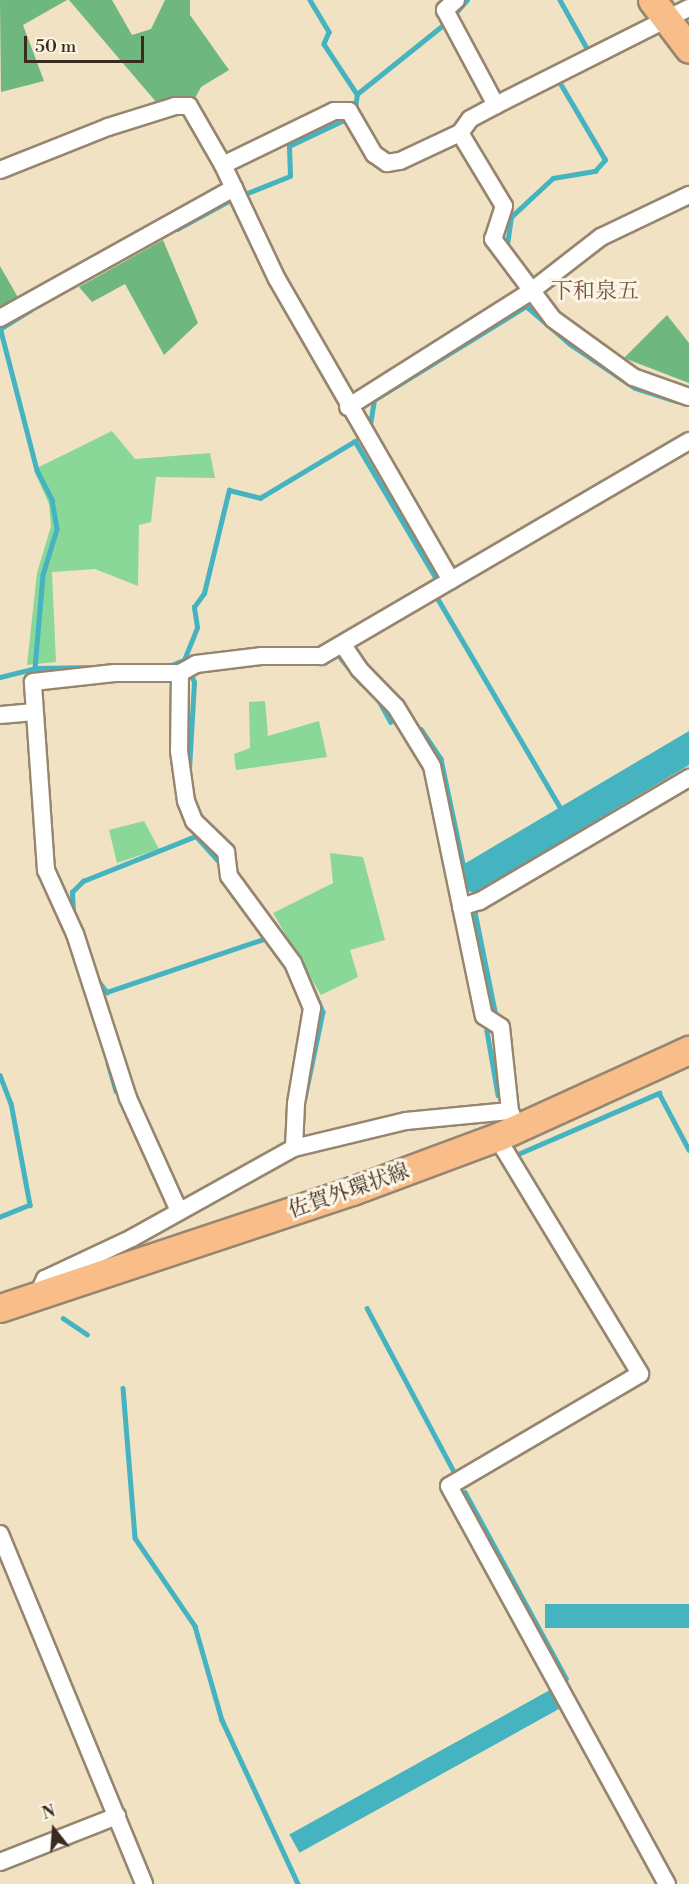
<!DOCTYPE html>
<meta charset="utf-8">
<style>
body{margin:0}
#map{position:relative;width:689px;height:1884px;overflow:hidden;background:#f0e2c3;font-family:"Libre Bodoni","Noto Serif JP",serif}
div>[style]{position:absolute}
.green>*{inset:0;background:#89d898}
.forest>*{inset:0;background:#6eb880}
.water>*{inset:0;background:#45b3c0;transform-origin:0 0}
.stream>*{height:4.5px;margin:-2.25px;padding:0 2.25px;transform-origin:2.25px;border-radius:2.25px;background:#45b3c0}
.roads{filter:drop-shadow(2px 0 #968670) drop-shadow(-2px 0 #968670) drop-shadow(0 2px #968670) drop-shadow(0 -2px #968670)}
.minor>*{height:16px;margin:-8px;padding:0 8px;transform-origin:8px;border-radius:8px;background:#fff}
.primary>*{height:27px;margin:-13.5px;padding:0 13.5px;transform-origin:13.5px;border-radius:13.5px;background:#f8bd89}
span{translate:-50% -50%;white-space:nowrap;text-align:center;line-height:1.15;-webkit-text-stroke:6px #fcf5e5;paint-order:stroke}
.street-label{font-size:21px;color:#3b2a1e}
.neighbourhood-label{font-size:22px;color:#775543}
.north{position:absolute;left:24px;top:1800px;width:60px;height:60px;-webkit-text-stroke:4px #fcf5e5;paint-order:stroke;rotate:343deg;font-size:16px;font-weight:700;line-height:24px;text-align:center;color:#3b2a1e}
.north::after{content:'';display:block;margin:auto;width:21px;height:27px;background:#3b2a1e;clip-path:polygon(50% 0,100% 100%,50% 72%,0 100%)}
.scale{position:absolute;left:24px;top:36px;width:120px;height:27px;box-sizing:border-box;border:3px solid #3b2a1e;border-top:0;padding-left:8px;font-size:18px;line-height:21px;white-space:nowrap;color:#3b2a1e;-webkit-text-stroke:4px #fcf5e5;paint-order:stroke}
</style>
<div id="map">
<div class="green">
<div style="clip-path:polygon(112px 431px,135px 459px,210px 453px,215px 478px,156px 477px,151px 522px,139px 525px,138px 586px,95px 569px,52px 572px,56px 662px,27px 665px,37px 573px,51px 526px,49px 504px,35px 473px,39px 467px)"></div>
<div style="clip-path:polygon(265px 701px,268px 736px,319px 721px,327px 757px,236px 770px,234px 754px,250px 748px,249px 702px)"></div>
<div style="clip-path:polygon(144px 821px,159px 849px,117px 863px,109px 830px)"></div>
<div style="clip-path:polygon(330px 853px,363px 857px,385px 940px,350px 950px,358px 977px,321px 995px,273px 913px,333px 883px)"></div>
</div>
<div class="forest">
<div style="clip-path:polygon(0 0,67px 0,23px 25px,44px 81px,1px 92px)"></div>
<div style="clip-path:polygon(69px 0,112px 0,132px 35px,151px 29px,165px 0,190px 0,190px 15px,229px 70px,201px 87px,193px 102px,171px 98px,157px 103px)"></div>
<div style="clip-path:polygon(163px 240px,198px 323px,164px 355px,125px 284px,92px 302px,79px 287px)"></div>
<div style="clip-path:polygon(0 266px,20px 301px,0 313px)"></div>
<div style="clip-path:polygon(667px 315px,689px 343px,689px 383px,624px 358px)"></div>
</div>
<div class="water">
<div style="clip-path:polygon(689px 731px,689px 765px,475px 893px,464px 890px,459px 867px)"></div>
<div style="left:689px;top:1604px;width:24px;height:144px;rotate:90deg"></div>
<div style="left:550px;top:1690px;width:21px;height:298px;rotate:61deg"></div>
</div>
<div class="stream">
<div style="left:310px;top:0;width:37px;rotate:59deg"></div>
<div style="left:329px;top:32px;width:13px;rotate:113deg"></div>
<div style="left:324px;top:44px;width:60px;rotate:56.6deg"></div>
<div style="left:560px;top:0;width:57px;rotate:60.8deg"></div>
<div style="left:588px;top:50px;width:5px;rotate:143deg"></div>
<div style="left:453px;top:16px;width:21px;rotate:-49deg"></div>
<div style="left:355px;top:108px;width:14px;rotate:-82deg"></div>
<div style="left:357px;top:94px;width:115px;rotate:-38.7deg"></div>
<div style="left:245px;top:194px;width:48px;rotate:-21.8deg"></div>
<div style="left:290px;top:176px;width:30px;rotate:-92deg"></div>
<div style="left:289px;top:146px;width:65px;rotate:-25.4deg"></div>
<div style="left:177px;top:229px;width:57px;rotate:-28.4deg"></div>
<div style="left:507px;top:245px;width:28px;rotate:-82deg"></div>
<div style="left:511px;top:217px;width:57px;rotate:-42.9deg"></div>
<div style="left:553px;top:178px;width:43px;rotate:-9.5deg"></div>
<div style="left:595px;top:171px;width:15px;rotate:-48deg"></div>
<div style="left:605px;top:160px;width:91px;rotate:-120.5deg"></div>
<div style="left:0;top:327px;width:148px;rotate:75.5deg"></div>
<div style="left:37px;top:470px;width:34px;rotate:63deg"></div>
<div style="left:52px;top:500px;width:29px;rotate:80deg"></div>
<div style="left:57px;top:529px;width:48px;rotate:106.9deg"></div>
<div style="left:43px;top:575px;width:93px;rotate:94.9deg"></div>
<div style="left:0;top:329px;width:36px;rotate:-32deg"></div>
<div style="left:370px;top:425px;width:25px;rotate:-81deg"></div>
<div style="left:374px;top:400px;width:179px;rotate:-31.7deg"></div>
<div style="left:526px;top:306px;width:58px;rotate:40.8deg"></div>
<div style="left:570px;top:344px;width:78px;rotate:34.1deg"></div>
<div style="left:635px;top:388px;width:43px;rotate:17.6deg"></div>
<div style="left:438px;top:599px;width:241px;rotate:59.6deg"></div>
<div style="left:340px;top:657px;width:33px;rotate:51deg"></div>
<div style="left:169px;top:666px;width:16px;rotate:-22deg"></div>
<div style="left:0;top:677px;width:36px;rotate:-14deg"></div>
<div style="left:35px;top:668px;width:60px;rotate:-1deg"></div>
<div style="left:378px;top:699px;width:26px;rotate:61deg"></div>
<div style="left:421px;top:729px;width:36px;rotate:56deg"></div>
<div style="left:441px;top:759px;width:111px;rotate:78.1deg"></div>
<div style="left:189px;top:769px;width:87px;rotate:-86.7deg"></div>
<div style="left:194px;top:682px;width:24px;rotate:-114deg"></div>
<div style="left:184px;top:660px;width:35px;rotate:-68deg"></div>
<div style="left:197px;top:627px;width:20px;rotate:-99deg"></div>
<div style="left:194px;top:607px;width:17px;rotate:-54deg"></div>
<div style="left:204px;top:593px;width:106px;rotate:-76.4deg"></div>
<div style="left:229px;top:490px;width:32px;rotate:14deg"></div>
<div style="left:260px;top:498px;width:111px;rotate:-31deg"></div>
<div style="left:355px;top:441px;width:159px;rotate:59.4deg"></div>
<div style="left:197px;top:830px;width:6px;rotate:99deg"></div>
<div style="left:196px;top:836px;width:39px;rotate:48deg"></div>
<div style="left:474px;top:907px;width:111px;rotate:78.6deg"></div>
<div style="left:496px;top:1016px;width:17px;rotate:121deg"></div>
<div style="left:487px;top:1031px;width:65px;rotate:80.2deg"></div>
<div style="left:73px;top:912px;width:20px;rotate:-93deg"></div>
<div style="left:72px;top:892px;width:16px;rotate:-45deg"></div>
<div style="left:83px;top:881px;width:122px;rotate:-21.7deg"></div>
<div style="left:274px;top:923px;width:31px;rotate:54deg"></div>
<div style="left:299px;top:957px;width:60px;rotate:66.4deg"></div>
<div style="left:323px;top:1012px;width:88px;rotate:101.8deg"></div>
<div style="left:96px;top:978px;width:18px;rotate:52deg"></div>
<div style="left:107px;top:992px;width:166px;rotate:-18.7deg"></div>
<div style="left:108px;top:1063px;width:29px;rotate:74deg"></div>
<div style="left:0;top:1075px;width:30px;rotate:69deg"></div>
<div style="left:11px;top:1103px;width:104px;rotate:79.4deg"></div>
<div style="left:30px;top:1205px;width:32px;rotate:158deg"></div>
<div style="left:518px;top:1154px;width:154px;rotate:-23.4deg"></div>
<div style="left:659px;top:1093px;width:64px;rotate:62.2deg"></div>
<div style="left:367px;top:1308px;width:183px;rotate:62deg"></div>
<div style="left:63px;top:1318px;width:29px;rotate:34deg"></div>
<div style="left:123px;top:1388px;width:150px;rotate:85.4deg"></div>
<div style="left:135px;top:1538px;width:107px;rotate:55.7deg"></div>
<div style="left:195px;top:1626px;width:98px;rotate:74deg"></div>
<div style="left:222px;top:1720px;width:181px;rotate:65.1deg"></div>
<div style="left:465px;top:1492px;width:212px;rotate:61.5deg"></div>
</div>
<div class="roads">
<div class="minor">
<div style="left:456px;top:0;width:15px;rotate:138deg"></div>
<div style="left:445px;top:10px;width:108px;rotate:61.8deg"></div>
<div style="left:460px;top:133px;width:85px;rotate:58.9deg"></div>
<div style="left:504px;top:206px;width:35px;rotate:108deg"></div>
<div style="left:493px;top:239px;width:100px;rotate:53.1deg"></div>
<div style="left:553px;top:319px;width:99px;rotate:35.9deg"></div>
<div style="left:633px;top:377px;width:59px;rotate:19.7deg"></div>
<div style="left:223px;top:165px;width:123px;rotate:-25.9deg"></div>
<div style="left:334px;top:111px;width:15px"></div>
<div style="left:349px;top:111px;width:50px;rotate:59.8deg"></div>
<div style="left:374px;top:154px;width:16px;rotate:35deg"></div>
<div style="left:387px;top:163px;width:13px;rotate:-9deg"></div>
<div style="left:400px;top:161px;width:66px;rotate:-25deg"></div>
<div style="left:460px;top:133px;width:17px;rotate:-54deg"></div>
<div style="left:470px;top:119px;width:30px;rotate:-28deg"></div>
<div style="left:496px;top:105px;width:216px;rotate:-26.7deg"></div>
<div style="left:0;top:170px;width:116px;rotate:-21.7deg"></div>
<div style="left:108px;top:127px;width:70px;rotate:-17.4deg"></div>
<div style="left:175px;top:106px;width:14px"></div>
<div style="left:189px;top:106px;width:68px;rotate:60deg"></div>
<div style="left:223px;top:165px;width:126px;rotate:64.7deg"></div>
<div style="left:277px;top:279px;width:348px;rotate:60deg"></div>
<div style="left:0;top:318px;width:268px;rotate:-29.1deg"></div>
<div style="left:348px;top:407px;width:215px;rotate:-32.3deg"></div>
<div style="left:530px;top:292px;width:90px;rotate:-37.8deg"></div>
<div style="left:601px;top:237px;width:98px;rotate:-25.5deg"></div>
<div style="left:343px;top:645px;width:29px;rotate:56deg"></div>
<div style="left:359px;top:669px;width:53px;rotate:45.8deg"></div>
<div style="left:396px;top:707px;width:69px;rotate:58.6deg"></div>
<div style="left:432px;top:766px;width:255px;rotate:78.3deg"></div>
<div style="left:484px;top:1016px;width:20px;rotate:33deg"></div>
<div style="left:501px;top:1027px;width:84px;rotate:83.9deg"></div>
<div style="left:510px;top:1111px;width:20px;rotate:66deg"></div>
<div style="left:180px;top:673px;width:78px;rotate:90.7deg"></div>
<div style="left:179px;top:751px;width:50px;rotate:82deg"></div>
<div style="left:186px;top:801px;width:22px;rotate:68deg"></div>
<div style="left:194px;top:821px;width:45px;rotate:44.1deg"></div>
<div style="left:226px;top:852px;width:24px;rotate:83deg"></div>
<div style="left:229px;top:876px;width:108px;rotate:53.7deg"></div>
<div style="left:293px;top:963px;width:49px;rotate:67.1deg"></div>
<div style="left:312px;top:1008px;width:97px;rotate:99.5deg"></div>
<div style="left:296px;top:1104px;width:44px;rotate:92.6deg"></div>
<div style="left:0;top:715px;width:32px;rotate:-5deg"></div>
<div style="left:461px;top:907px;width:20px;rotate:-18deg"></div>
<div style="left:480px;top:901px;width:243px;rotate:-30.5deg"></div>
<div style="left:500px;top:1136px;width:14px;rotate:73deg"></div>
<div style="left:504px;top:1149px;width:263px;rotate:58.8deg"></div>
<div style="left:640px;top:1374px;width:221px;rotate:149.6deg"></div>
<div style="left:449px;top:1486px;width:454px;rotate:61.3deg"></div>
<div style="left:179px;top:1211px;width:124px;rotate:-114.3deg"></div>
<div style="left:128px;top:1098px;width:172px;rotate:-107.9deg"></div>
<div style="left:75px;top:934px;width:70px;rotate:-114.4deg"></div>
<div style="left:46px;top:870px;width:188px;rotate:-94deg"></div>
<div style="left:33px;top:682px;width:82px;rotate:-6.3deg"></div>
<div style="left:115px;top:673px;width:65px"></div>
<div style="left:180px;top:673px;width:18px;rotate:-29deg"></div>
<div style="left:196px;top:664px;width:65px;rotate:-7deg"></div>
<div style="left:261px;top:656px;width:60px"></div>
<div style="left:321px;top:656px;width:426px;rotate:-30.3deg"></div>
<div style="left:37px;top:1296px;width:19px;rotate:-65deg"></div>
<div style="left:45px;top:1279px;width:96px;rotate:-25.2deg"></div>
<div style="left:132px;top:1238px;width:185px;rotate:-29.1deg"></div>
<div style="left:294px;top:1148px;width:115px;rotate:-13.6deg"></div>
<div style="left:406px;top:1121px;width:104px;rotate:-5.5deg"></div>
<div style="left:0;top:1534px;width:378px;rotate:67.6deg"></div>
<div style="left:0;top:1862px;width:126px;rotate:-21.5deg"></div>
</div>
<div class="primary">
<div style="left:652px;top:0;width:61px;rotate:52.9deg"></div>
<div style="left:0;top:1308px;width:371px;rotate:-18.4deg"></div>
<div style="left:352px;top:1191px;width:158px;rotate:-20.4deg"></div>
<div style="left:500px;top:1136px;width:208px;rotate:-24.5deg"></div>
</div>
</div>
<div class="street-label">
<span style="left:349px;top:1191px;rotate:-19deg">佐賀外環状線</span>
</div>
<div class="neighbourhood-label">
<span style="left:595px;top:292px">下和泉五</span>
</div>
<div class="north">N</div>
<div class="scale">50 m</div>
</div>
